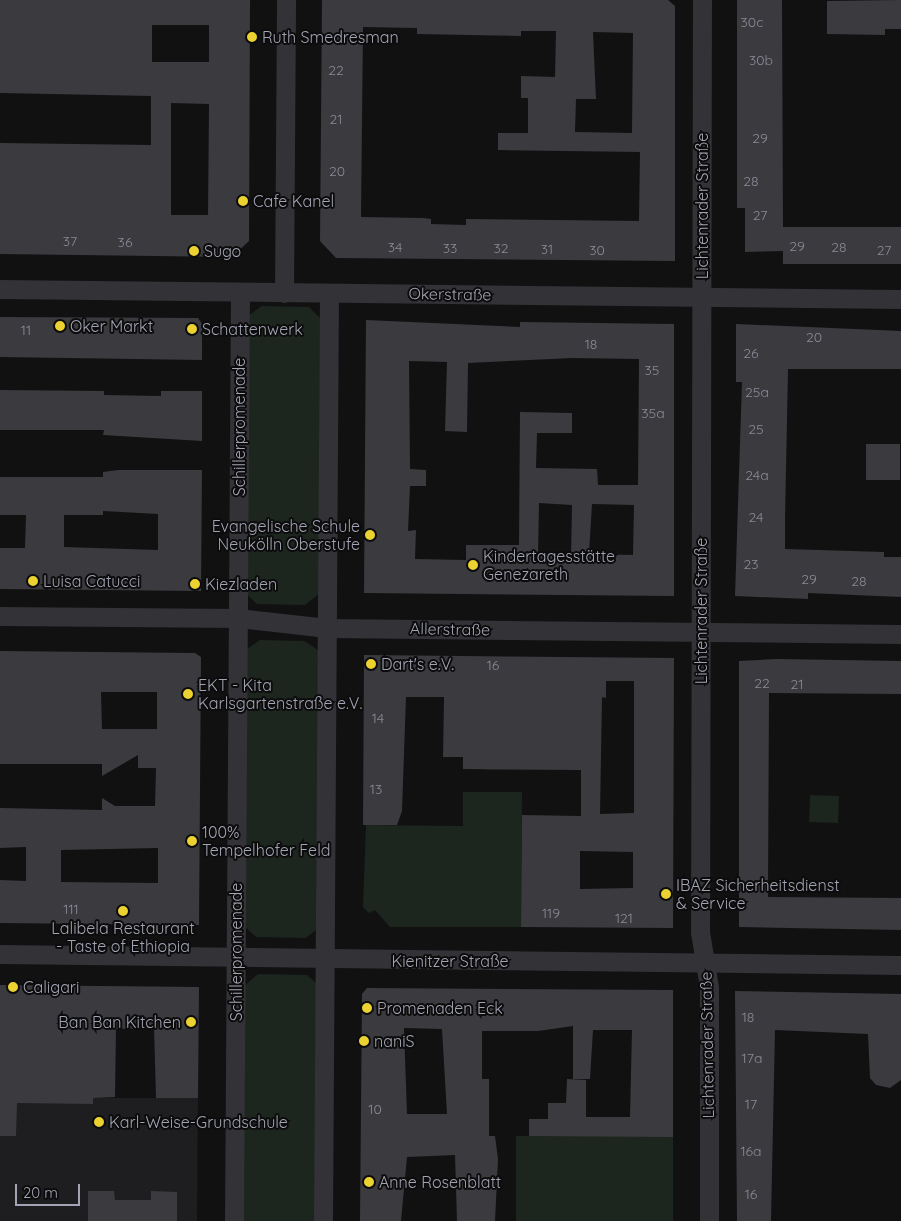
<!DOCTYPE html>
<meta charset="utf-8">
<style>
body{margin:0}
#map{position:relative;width:901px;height:1221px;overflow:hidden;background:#111112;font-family:Quicksand,sans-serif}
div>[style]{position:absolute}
.built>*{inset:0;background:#1e1d1f}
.green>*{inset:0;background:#1d251f;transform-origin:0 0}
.building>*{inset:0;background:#3b3b3f;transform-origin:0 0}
.minor>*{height:19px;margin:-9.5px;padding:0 9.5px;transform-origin:9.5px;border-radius:9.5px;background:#323237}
.dots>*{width:14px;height:14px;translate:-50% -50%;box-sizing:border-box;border:2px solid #0c0c0d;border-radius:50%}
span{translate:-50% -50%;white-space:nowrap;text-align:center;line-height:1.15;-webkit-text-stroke:4px #0c0c0d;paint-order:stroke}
.number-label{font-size:14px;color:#898a96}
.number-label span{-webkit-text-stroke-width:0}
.poi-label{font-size:16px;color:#a3a4b3}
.left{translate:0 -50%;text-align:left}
.right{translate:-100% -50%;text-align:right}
.street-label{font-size:16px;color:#a3a4b3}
.scale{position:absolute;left:15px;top:1184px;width:65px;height:22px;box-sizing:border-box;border:2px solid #a3a4b3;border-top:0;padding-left:6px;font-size:15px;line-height:18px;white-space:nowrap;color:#a3a4b3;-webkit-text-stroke:4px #0c0c0d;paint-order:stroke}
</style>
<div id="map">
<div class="built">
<div style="clip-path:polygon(0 1057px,93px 1098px,198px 1098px,197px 1221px,0 1221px)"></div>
</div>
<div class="green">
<div style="clip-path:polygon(262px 306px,309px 307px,320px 318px,319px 594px,305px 605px,257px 604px,246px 594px,249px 315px)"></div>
<div style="clip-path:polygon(260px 640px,304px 641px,318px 650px,316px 930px,306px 938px,256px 937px,244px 926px,247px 649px)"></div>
<div style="clip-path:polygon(463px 792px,522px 792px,521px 927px,390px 927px,375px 910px,369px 913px,363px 907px,366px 825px,463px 826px)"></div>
<div style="left:810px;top:795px;width:29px;height:27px;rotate:2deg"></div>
<div style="clip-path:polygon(258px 974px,307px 975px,316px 983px,316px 1221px,242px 1221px,244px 986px)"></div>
<div style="left:516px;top:1136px;width:157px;height:85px"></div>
</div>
<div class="building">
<div style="clip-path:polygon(evenodd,0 0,250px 0,249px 241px,232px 257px,0 254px,0 143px,151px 145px,151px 96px,0 93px,0 0,152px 25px,209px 25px,209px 62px,152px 62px,152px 25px,0 0,171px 103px,209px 104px,208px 215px,171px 215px,171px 103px)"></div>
<div style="clip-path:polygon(evenodd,322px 0,668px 0,675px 6px,675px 261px,336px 258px,320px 241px,322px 0,363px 27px,417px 28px,417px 34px,521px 36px,521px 31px,556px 31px,555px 77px,521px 76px,521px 98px,528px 98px,528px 133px,498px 133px,498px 150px,640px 152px,639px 221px,466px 219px,466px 225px,431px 224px,431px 219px,423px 218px,361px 217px,363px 27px,322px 0,593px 32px,633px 33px,632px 133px,575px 132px,576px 99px,596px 99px,593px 32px)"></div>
<div style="clip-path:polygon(737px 0,782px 0,783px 227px,901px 227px,901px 264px,783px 264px,783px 251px,745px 252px,745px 208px,737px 208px)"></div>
<div style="clip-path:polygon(901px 0,901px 29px,885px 29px,885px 35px,827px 34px,827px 1px)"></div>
<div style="clip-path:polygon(0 317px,198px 318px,202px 324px,202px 360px,0 357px)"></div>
<div style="clip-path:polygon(evenodd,366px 320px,520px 327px,520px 322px,674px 324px,674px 596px,364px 593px,366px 320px,572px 358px,639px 359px,638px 485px,598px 485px,597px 469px,536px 468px,537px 433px,572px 433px,572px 413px,520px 412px,519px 545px,466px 545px,466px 560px,415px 559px,416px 530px,408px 531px,410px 486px,426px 486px,426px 470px,410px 469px,409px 361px,447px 362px,445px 431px,467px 432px,468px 363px,572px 358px,366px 320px,539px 503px,572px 505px,571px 556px,538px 555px,539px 503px,366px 320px,592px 504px,634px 505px,633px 555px,589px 554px,592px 504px)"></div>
<div style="clip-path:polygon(736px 324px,901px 331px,901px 369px,788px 369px,785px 519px,785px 549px,884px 552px,884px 557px,901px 557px,901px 597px,808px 593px,808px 599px,735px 596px,742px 382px,736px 382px)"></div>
<div style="clip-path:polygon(0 390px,104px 391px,104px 395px,161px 396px,161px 391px,202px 391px,202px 441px,103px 435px,104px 430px,0 430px)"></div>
<div style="left:866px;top:444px;width:34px;height:36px"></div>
<div style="clip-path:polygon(evenodd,118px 470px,202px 470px,201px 591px,0 589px,0 548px,25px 548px,26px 515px,0 515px,0 477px,103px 477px,103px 472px,118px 470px,103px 511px,158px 514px,158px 550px,64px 547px,64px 515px,103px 515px,103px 511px)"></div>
<div style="clip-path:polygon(evenodd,0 651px,195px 653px,201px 657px,199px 925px,0 923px,0 880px,26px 881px,26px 847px,0 848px,0 808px,102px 810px,102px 798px,115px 806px,155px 806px,156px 768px,138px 768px,138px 755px,102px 776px,102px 764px,0 764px,0 651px,101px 692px,157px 692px,157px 729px,102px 729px,101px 692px,0 651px,158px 848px,158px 883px,61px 882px,61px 850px,158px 848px)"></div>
<div style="clip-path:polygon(evenodd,364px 655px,674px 658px,673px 928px,521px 927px,522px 815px,581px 816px,581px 770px,463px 769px,463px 757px,443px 757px,444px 697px,406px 697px,402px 811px,397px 825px,363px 825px,364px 655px,606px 681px,634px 681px,634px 813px,600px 814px,602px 697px,606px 698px,606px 681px,364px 655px,580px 851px,633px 852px,633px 888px,580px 889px,580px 851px)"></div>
<div style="clip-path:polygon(777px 659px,901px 661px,901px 694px,769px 693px,768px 897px,901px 898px,901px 930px,739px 927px,739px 661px)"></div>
<div style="clip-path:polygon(0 985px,199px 987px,198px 1098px,156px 1098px,154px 1028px,116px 1029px,115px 1097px,93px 1098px,93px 1104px,17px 1103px,16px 1136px,0 1136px)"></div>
<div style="clip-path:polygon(evenodd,367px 988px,673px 990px,673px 1137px,529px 1136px,529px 1119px,548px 1119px,548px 1103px,566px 1103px,567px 1079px,586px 1080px,586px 1117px,630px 1117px,632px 1030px,593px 1030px,590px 1079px,573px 1079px,573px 1026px,538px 1031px,482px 1031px,482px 1079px,489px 1079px,489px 1136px,495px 1136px,498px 1159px,495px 1221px,457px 1221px,455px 1155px,407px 1157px,401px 1221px,360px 1221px,362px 994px,367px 988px,404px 1028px,442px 1029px,447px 1114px,407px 1114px,404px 1028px)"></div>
<div style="clip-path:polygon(735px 991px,901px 994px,901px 1080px,890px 1088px,876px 1085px,870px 1078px,868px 1034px,775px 1030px,771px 1221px,737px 1221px)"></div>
<div style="clip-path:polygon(88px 1191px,114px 1191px,115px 1200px,151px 1200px,151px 1191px,177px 1192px,177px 1221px,88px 1221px)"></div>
</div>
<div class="minor">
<div style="left:702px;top:0;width:932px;rotate:90.12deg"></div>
<div style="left:700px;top:932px;width:56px;rotate:80.7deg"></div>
<div style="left:709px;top:987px;width:234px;rotate:90deg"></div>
<div style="left:0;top:289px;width:901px;rotate:0.64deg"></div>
<div style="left:284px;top:293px;width:293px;rotate:-89.6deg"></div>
<div style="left:0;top:616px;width:238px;rotate:0.5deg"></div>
<div style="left:238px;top:618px;width:90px;rotate:6.4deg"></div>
<div style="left:327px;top:628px;width:574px;rotate:0.6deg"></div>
<div style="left:0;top:954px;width:901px;rotate:0.7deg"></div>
<div style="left:234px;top:1221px;width:929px;rotate:-89.63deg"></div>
<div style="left:323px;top:1221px;width:928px;rotate:-89.63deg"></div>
</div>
<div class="dots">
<div style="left:252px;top:37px;background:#ebd231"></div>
<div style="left:243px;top:201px;background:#ebd231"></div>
<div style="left:194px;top:251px;background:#ebd231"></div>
<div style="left:60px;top:326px;background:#ebd231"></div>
<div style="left:192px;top:329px;background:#ebd231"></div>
<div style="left:370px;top:535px;background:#ebd231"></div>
<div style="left:473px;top:565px;background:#ebd231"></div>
<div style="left:33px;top:581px;background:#ebd231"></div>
<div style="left:195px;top:584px;background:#ebd231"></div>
<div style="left:371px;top:664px;background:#ebd231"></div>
<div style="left:188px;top:694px;background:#ebd231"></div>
<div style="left:192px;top:841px;background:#ebd231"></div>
<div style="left:666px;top:894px;background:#ebd231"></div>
<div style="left:123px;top:911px;background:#ebd231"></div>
<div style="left:13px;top:987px;background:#ebd231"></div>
<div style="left:367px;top:1008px;background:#ebd231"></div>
<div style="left:191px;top:1022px;background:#ebd231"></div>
<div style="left:364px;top:1041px;background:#ebd231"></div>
<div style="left:99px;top:1122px;background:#ebd231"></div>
<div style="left:369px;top:1182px;background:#ebd231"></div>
</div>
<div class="number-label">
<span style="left:752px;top:22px">30c</span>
<span style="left:761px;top:60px">30b</span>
<span style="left:336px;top:70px">22</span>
<span style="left:336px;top:119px">21</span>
<span style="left:760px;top:138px">29</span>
<span style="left:337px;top:171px">20</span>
<span style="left:751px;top:181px">28</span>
<span style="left:760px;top:215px">27</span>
<span style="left:70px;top:241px">37</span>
<span style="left:125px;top:242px">36</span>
<span style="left:797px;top:246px">29</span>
<span style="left:395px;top:247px">34</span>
<span style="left:839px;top:247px">28</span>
<span style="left:450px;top:248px">33</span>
<span style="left:501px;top:248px">32</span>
<span style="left:547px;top:249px">31</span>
<span style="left:597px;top:250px">30</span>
<span style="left:884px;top:250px">27</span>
<span style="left:26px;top:330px">11</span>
<span style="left:814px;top:337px">20</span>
<span style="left:591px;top:344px">18</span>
<span style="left:751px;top:353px">26</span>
<span style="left:652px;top:370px">35</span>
<span style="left:757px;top:392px">25a</span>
<span style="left:653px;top:413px">35a</span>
<span style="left:756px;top:429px">25</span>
<span style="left:757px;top:475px">24a</span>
<span style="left:756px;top:517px">24</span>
<span style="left:751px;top:564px">23</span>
<span style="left:809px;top:579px">29</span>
<span style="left:859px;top:581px">28</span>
<span style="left:493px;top:665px">16</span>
<span style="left:762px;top:683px">22</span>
<span style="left:797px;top:684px">21</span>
<span style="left:378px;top:718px">14</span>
<span style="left:376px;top:789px">13</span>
<span style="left:71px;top:909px">111</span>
<span style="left:551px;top:913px">119</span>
<span style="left:624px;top:918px">121</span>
<span style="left:748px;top:1017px">18</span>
<span style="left:752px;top:1058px">17a</span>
<span style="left:751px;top:1104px">17</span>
<span style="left:375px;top:1109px">10</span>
<span style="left:751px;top:1151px">16a</span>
<span style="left:751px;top:1194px">16</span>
</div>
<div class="poi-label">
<span class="left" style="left:262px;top:37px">Ruth Smedresman</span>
<span class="left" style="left:253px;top:201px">Cafe Kanel</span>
<span class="left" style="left:204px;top:251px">Sugo</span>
<span class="left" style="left:70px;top:326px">Oker Markt</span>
<span class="left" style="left:202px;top:329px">Schattenwerk</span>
<span class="right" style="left:360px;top:535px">Evangelische Schule<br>Neukölln Oberstufe</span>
<span class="left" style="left:483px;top:565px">Kindertagesstätte<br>Genezareth</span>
<span class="left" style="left:43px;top:581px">Luisa Catucci</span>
<span class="left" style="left:205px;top:584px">Kiezladen</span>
<span class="left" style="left:381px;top:664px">Dart's e.V.</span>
<span class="left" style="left:198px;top:694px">EKT - Kita<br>Karlsgartenstraße e.V.</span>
<span class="left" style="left:202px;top:841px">100%<br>Tempelhofer Feld</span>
<span class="left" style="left:676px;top:894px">IBAZ Sicherheitsdienst<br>&amp; Service</span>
<span style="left:123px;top:937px">Lalibela Restaurant<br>- Taste of Ethiopia</span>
<span class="left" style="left:23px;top:987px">Caligari</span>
<span class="left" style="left:377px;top:1008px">Promenaden Eck</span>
<span class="right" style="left:181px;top:1022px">Ban Ban Kitchen</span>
<span class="left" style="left:374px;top:1041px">naniS</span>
<span class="left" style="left:109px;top:1122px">Karl-Weise-Grundschule</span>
<span class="left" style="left:379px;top:1182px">Anne Rosenblatt</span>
</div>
<div class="street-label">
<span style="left:702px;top:206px;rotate:-90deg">Lichtenrader Straße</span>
<span style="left:450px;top:294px;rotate:1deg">Okerstraße</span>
<span style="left:239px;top:427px;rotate:-90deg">Schillerpromenade</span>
<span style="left:701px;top:611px;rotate:-90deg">Lichtenrader Straße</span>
<span style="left:450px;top:629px;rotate:1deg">Allerstraße</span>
<span style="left:236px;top:952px;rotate:-90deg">Schillerpromenade</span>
<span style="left:450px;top:961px">Kienitzer Straße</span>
<span style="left:707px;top:1045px;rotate:-91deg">Lichtenrader Straße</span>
</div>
<div class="scale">20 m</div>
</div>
